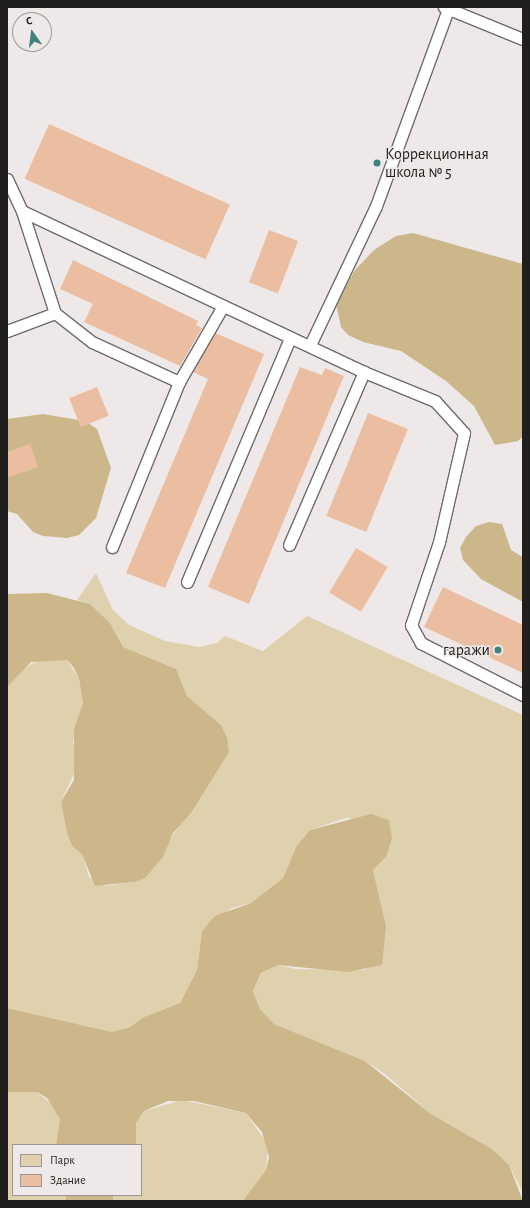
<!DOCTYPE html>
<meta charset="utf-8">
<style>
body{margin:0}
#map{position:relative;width:530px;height:1208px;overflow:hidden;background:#eee9e8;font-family:"Alegreya Sans",sans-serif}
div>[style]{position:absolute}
.green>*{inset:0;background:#e0d1ae}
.forest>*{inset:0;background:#cbb789;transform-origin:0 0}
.building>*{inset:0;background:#ebbea1;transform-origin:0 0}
.roads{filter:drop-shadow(1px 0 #6f6b6a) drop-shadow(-1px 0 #6f6b6a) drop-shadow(0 1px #6f6b6a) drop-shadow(0 -1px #6f6b6a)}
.lane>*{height:11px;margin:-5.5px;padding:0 5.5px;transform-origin:5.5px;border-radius:5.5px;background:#fff}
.dots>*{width:11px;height:11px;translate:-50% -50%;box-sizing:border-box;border:2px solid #eee9e8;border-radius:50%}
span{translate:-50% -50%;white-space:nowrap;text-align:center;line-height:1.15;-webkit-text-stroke:3px #eee9e8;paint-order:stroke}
.poi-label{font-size:16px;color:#201f1e}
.left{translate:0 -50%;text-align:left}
.right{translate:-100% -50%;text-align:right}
.frame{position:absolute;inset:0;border:8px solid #201f1e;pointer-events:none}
.legend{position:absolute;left:12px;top:1144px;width:130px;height:52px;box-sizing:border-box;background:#eee9e8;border:1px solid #9c9897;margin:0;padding:5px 7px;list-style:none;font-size:12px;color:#201f1e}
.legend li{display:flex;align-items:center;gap:8px;height:20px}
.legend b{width:20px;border:1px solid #9c9897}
.north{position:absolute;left:12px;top:12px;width:40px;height:40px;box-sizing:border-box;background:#eee9e8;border:1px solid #9c9897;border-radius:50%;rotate:346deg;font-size:11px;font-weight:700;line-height:16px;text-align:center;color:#201f1e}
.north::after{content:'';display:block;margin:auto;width:14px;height:18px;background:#3e847c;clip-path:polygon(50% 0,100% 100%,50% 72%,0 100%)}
</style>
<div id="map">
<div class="green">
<div style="clip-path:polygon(96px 573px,113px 610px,129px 625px,165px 641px,199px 647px,217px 643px,225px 636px,263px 651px,307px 616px,523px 715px,523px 1193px,509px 1165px,492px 1149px,431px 1114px,385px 1074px,365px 1061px,274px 1024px,260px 1009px,253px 991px,261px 973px,278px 965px,296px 969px,365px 970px,386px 926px,373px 870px,386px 857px,349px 817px,310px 830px,297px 845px,283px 878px,251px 903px,232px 908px,202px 931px,197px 970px,180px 1003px,144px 1017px,130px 1027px,112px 1032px,7px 1008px,7px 687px,21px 669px,43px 659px,67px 660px,79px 679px,83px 703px,73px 741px,77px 767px,61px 802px,73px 847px,82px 853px,89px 877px,106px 886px,134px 882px,167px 844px,221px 763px,221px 725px,187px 696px,176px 669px,123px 647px,110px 623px,90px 604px,77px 600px)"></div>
<div style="clip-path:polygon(7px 1092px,37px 1092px,55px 1107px,60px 1119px,56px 1145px,13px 1145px,13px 1195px,66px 1195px,67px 1201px,7px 1201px)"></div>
<div style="clip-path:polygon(182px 1100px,246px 1113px,268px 1145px,266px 1170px,258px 1183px,243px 1201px,110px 1201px,113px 1195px,141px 1195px,141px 1145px,136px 1145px,136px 1123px,144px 1111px)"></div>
</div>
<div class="forest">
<div style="clip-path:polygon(413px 233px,523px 264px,523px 436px,518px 441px,495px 445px,474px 406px,446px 381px,401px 351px,363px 342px,348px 335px,341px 327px,336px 304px,355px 270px,374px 250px,396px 236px)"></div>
<div style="clip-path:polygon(43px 414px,85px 421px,97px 429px,111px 468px,96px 518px,79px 535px,67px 538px,43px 536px,33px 532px,17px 514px,7px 511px,7px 419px)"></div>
<div style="clip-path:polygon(489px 522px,502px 524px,511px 550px,523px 557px,523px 602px,481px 579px,463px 560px,460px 548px,466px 537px,476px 526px)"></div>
<div style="clip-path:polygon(47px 593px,90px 604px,110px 623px,123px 647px,176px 669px,187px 696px,221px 725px,227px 738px,229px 752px,191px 813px,173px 833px,163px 857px,145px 878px,134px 882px,95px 886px,82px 854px,73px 847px,68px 836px,61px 802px,74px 780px,74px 729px,83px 703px,79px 679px,74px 668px,67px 660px,31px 662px,7px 687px,7px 594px)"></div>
<div style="clip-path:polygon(371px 814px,389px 820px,392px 838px,386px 857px,373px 870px,386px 926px,382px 965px,348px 972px,278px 965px,261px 973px,253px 991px,260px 1009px,274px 1024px,365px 1061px,431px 1114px,492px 1149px,509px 1165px,523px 1201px,243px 1201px,266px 1170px,269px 1157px,262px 1132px,246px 1113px,194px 1101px,168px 1101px,144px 1111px,136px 1123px,136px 1145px,56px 1145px,60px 1119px,47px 1098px,37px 1092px,7px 1092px,7px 1008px,112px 1032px,130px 1027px,144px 1017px,180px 1003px,197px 970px,202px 931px,215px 916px,251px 903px,283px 878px,297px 845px,310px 830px)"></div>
<div style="left:66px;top:1195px;width:47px;height:6px"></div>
</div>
<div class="building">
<div style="left:49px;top:124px;width:198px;height:60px;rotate:24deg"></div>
<div style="left:269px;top:230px;width:31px;height:56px;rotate:21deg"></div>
<div style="clip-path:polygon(73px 260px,198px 321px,196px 325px,202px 328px,180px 366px,84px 322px,93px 304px,60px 289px)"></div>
<div style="clip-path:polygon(215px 333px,264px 354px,165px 588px,126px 573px,208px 379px,193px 372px)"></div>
<div style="clip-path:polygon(300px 367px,322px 375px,325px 368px,344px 376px,249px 604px,208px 587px)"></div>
<div style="left:97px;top:387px;width:31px;height:30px;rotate:68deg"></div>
<div style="left:368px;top:413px;width:43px;height:111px;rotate:22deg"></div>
<div style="clip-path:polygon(30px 444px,38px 467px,7px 478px,7px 452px)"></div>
<div style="left:356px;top:548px;width:37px;height:52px;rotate:31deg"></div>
<div style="clip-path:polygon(443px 587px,523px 625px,523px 673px,424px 627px)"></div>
</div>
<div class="roads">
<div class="lane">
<div style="left:444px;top:7px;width:85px;rotate:22.1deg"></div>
<div style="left:7px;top:179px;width:35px;rotate:65deg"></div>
<div style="left:22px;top:211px;width:107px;rotate:72.1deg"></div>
<div style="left:55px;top:313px;width:47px;rotate:38.1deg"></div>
<div style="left:92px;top:342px;width:96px;rotate:24.7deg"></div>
<div style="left:22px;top:211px;width:378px;rotate:25.2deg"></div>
<div style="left:364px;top:372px;width:77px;rotate:22.2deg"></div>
<div style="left:435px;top:401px;width:43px;rotate:47.8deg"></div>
<div style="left:464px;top:433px;width:112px;rotate:102.9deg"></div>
<div style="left:439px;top:542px;width:88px;rotate:108.6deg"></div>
<div style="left:411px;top:625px;width:21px;rotate:61deg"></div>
<div style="left:421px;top:643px;width:114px;rotate:27deg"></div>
<div style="left:7px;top:331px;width:51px;rotate:-20.6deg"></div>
<div style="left:310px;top:345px;width:154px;rotate:-64.6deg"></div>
<div style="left:376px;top:206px;width:212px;rotate:-69.9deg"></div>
<div style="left:289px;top:545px;width:189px;rotate:-66.6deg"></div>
<div style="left:112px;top:547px;width:178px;rotate:-67.9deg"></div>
<div style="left:179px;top:382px;width:88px;rotate:-59.9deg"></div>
<div style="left:187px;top:582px;width:265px;rotate:-67.1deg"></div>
</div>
</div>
<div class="dots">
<div style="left:377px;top:163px;background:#3e847c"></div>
<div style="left:498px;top:650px;background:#3e847c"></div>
</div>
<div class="poi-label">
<span class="left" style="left:385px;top:163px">Коррекционная<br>школа № 5</span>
<span class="right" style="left:490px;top:650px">гаражи</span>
</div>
<div class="frame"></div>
<ul class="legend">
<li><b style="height:11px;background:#e0d1ae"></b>Парк</li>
<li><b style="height:11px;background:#ebbea1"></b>Здание</li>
</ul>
<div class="north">С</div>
</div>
